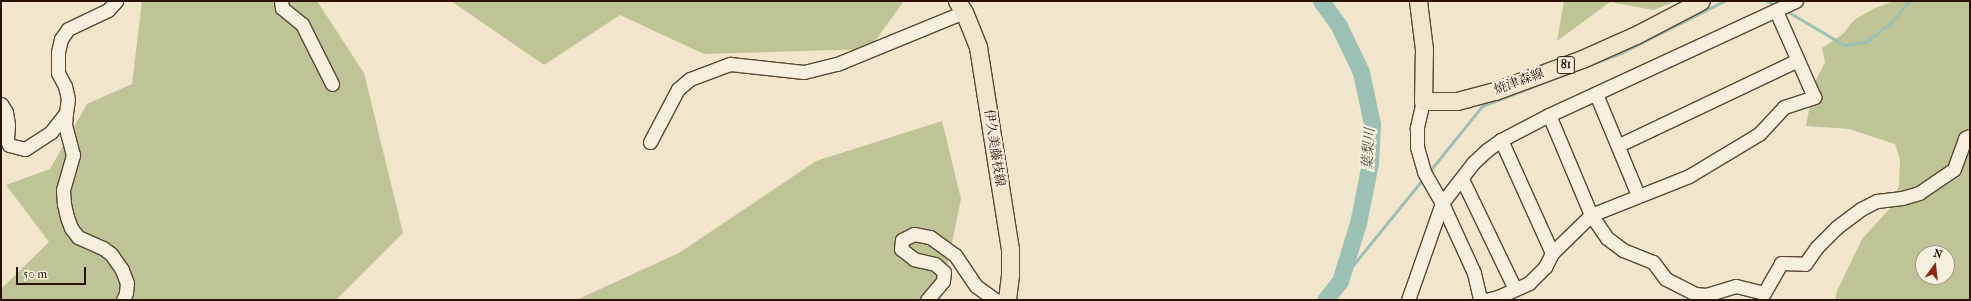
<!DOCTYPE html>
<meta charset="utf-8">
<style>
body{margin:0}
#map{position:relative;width:1971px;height:301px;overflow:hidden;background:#f1e6cc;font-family:"IM FELL French Canon","Noto Serif JP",serif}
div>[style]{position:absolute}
.green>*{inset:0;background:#bec495}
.stream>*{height:3px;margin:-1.5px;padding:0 1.5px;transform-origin:1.5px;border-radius:1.5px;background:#9bc0b4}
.river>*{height:17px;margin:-8.5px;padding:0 8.5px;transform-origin:8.5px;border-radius:8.5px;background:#9bc0b4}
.roads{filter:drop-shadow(1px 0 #5b4734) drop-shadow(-1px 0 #5b4734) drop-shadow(0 1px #5b4734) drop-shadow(0 -1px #5b4734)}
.minor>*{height:13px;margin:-6.5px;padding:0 6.5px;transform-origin:6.5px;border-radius:6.5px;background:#f6efde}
.major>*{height:17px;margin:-8.5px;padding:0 8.5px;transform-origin:8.5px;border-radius:8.5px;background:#f1e6cc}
span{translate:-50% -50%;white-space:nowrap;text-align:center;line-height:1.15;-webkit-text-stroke:4px #f6efde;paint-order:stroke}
.shield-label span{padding:1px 3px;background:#f6efde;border:1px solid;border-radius:3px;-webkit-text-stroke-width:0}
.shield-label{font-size:12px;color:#291202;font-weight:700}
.street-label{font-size:13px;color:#291202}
.water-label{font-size:14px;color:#514f40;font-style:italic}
.frame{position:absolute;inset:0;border:2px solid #291202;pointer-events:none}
.north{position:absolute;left:1915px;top:245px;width:40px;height:40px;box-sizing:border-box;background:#f6efde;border:1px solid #a49786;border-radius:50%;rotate:15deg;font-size:11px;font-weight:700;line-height:16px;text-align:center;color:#291202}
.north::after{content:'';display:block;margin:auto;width:14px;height:18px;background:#8f2418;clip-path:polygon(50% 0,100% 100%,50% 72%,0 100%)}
.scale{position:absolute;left:16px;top:267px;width:70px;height:18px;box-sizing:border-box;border:2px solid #291202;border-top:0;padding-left:5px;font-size:12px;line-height:14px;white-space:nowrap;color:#291202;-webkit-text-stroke:3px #f6efde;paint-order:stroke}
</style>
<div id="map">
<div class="green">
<div style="clip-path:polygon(142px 1px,317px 1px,364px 73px,403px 233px,336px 300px,1px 300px,1px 289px,49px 242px,6px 185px,50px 169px,87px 104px,132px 84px)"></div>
<div style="clip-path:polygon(451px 1px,904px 1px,869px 49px,704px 54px,620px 15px,544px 65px)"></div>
<div style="clip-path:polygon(1564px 1px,1676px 1px,1654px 10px,1610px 2px,1557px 41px)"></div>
<div style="clip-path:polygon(evenodd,1894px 1px,1970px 1px,1970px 300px,1835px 300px,1837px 291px,1862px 239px,1894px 204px,1899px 185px,1900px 160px,1895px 144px,1849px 129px,1806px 126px,1814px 84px,1825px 62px,1822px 48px,1843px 34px,1854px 20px,1875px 8px,1894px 1px,1923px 253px,1947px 253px,1947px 277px,1923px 277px,1923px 253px)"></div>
<div style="clip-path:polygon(942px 121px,961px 199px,940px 300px,576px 300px,679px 253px,816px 161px)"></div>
</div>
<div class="stream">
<div style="left:1767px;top:1px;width:11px;rotate:27deg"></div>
<div style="left:1785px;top:10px;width:69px;rotate:30.7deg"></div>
<div style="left:1844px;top:45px;width:22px;rotate:-8deg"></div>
<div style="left:1866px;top:42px;width:29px;rotate:-38deg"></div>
<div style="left:1889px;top:24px;width:31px;rotate:-48deg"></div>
<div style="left:1428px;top:173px;width:86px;rotate:-51.1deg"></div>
<div style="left:1482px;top:106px;width:149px;rotate:-20.9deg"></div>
<div style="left:1621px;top:53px;width:115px;rotate:-26.8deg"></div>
<div style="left:1340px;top:281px;width:132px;rotate:-50.9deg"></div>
</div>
<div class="river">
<div style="left:1321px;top:1px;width:31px;rotate:54deg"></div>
<div style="left:1339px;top:26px;width:51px;rotate:64.4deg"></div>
<div style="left:1361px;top:72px;width:53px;rotate:78.1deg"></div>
<div style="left:1372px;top:124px;width:39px;rotate:93deg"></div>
<div style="left:1370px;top:163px;width:61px;rotate:101.3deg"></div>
<div style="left:1358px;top:223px;width:61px;rotate:107.2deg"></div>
<div style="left:1340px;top:281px;width:24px;rotate:128deg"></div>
</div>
<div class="roads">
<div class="minor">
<div style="left:281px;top:1px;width:7px;rotate:82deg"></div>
<div style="left:282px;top:8px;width:26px;rotate:39deg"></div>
<div style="left:302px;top:24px;width:67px;rotate:63.4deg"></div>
<div style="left:1596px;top:94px;width:109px;rotate:67.4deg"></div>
<div style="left:1423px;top:101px;width:28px;rotate:103deg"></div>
<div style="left:1417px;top:128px;width:19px;rotate:90deg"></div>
<div style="left:1417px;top:147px;width:26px;rotate:74deg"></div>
<div style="left:1424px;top:172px;width:36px;rotate:60deg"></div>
<div style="left:1442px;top:203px;width:77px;rotate:65.4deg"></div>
<div style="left:1474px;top:273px;width:28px;rotate:77deg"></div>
<div style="left:1px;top:104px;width:9px;rotate:58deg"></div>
<div style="left:6px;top:112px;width:13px;rotate:81deg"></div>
<div style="left:8px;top:125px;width:15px;rotate:94deg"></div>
<div style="left:7px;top:140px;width:5px;rotate:68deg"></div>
<div style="left:9px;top:145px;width:16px;rotate:14deg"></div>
<div style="left:25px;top:149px;width:31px;rotate:-33deg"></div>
<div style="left:51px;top:132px;width:24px;rotate:-52deg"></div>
<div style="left:66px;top:113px;width:14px;rotate:-82deg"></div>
<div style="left:68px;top:99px;width:13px;rotate:-103deg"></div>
<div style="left:65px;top:86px;width:15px;rotate:-118deg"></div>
<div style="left:58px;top:73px;width:21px;rotate:-90deg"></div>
<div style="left:58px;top:52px;width:13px;rotate:-77deg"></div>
<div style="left:61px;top:39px;width:12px;rotate:-55deg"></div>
<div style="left:68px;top:29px;width:44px;rotate:-25.4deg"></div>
<div style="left:108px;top:10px;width:12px;rotate:-48deg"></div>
<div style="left:66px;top:113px;width:12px;rotate:95deg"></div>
<div style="left:65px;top:125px;width:31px;rotate:75deg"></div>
<div style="left:73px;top:155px;width:36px;rotate:106deg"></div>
<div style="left:63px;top:190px;width:14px;rotate:86deg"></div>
<div style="left:64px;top:204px;width:13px;rotate:77deg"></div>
<div style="left:67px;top:217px;width:12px;rotate:70deg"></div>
<div style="left:71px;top:228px;width:11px;rotate:52deg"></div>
<div style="left:78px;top:237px;width:27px;rotate:24deg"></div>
<div style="left:103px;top:248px;width:10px;rotate:37deg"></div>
<div style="left:111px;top:254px;width:19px;rotate:55deg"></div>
<div style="left:122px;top:270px;width:14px;rotate:69deg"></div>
<div style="left:127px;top:283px;width:10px;rotate:96deg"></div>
<div style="left:126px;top:293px;width:8px;rotate:113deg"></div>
<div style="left:1549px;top:115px;width:108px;rotate:67.2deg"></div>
<div style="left:1591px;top:215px;width:28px;rotate:55deg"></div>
<div style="left:1607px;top:238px;width:20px;rotate:37deg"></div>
<div style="left:1623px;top:250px;width:32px;rotate:22deg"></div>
<div style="left:1653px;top:262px;width:21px;rotate:53deg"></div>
<div style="left:1666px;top:279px;width:33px;rotate:27deg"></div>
<div style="left:1695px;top:294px;width:11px;rotate:5deg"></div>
<div style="left:1706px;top:295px;width:31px;rotate:-17deg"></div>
<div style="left:1736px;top:286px;width:29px;rotate:14deg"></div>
<div style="left:1764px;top:293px;width:34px;rotate:-60deg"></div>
<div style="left:1781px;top:263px;width:24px;rotate:2deg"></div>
<div style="left:1805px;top:264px;width:21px;rotate:-55deg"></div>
<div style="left:1817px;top:247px;width:28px;rotate:-45deg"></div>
<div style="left:1837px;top:227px;width:30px;rotate:-37deg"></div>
<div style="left:1861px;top:209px;width:18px;rotate:-27deg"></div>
<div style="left:1877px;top:201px;width:25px;rotate:-7deg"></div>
<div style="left:1902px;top:198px;width:18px;rotate:-16deg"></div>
<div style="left:1919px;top:193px;width:42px;rotate:-34.4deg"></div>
<div style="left:1954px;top:169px;width:33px;rotate:-70deg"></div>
<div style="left:1965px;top:138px;width:5px;rotate:-22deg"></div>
<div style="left:1501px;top:140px;width:124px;rotate:65.7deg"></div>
<div style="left:650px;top:142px;width:60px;rotate:-62.2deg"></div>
<div style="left:678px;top:89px;width:16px;rotate:-40deg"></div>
<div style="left:690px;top:79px;width:43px;rotate:-20.6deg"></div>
<div style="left:730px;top:64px;width:74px;rotate:6.2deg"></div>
<div style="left:804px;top:72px;width:34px;rotate:-14deg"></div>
<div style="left:837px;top:64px;width:137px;rotate:-22.3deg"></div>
<div style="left:1619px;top:145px;width:196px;rotate:-25.4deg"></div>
<div style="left:1462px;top:179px;width:122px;rotate:64.3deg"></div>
<div style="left:927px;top:300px;width:25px;rotate:-50deg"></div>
<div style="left:943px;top:281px;width:9px;rotate:-84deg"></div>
<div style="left:944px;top:272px;width:12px;rotate:-138deg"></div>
<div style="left:935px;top:264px;width:22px;rotate:-167deg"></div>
<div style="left:914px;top:259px;width:16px;rotate:-142deg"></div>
<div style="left:901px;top:249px;width:9px;rotate:-84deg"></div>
<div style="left:902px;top:240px;width:13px;rotate:-27deg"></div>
<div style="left:914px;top:234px;width:16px;rotate:11deg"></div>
<div style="left:930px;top:237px;width:31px;rotate:36deg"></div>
<div style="left:955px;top:255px;width:37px;rotate:56deg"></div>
<div style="left:976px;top:286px;width:24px;rotate:36deg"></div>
<div style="left:1408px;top:300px;width:103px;rotate:-70.7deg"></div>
<div style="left:1442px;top:203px;width:51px;rotate:-52.2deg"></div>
<div style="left:1473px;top:163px;width:19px;rotate:-43deg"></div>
<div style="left:1487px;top:150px;width:17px;rotate:-36deg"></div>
<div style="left:1501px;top:140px;width:54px;rotate:-27.5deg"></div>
<div style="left:1549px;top:115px;width:272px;rotate:-24.8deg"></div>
<div style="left:1486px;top:300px;width:12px;rotate:-14deg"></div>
<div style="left:1498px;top:297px;width:34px;rotate:-24deg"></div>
<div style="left:1529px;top:283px;width:23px;rotate:-45deg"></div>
<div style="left:1545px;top:267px;width:16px;rotate:-63deg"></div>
<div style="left:1552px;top:253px;width:54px;rotate:-44.3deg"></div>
<div style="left:1591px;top:215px;width:105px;rotate:-21.7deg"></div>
<div style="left:1689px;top:176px;width:82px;rotate:-31deg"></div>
<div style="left:1759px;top:134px;width:37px;rotate:-47deg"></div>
<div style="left:1784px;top:107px;width:32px;rotate:-18deg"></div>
<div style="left:1814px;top:97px;width:94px;rotate:-113.8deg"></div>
</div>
<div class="major">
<div style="left:957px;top:1px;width:13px;rotate:58deg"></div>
<div style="left:964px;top:12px;width:38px;rotate:68deg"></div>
<div style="left:978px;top:47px;width:205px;rotate:81deg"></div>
<div style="left:1010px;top:249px;width:26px;rotate:90deg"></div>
<div style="left:1010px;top:275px;width:25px;rotate:97deg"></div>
<div style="left:1418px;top:1px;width:48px;rotate:82.9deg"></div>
<div style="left:1424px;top:49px;width:52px;rotate:91.1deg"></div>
<div style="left:1423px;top:101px;width:34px"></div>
<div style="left:1457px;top:101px;width:39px;rotate:-15deg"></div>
<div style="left:1495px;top:91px;width:93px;rotate:-20.2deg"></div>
<div style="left:1582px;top:59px;width:59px;rotate:-24deg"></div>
<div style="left:1636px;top:35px;width:73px;rotate:-27.6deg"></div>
</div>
</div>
<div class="shield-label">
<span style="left:1566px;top:65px">81</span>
</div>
<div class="street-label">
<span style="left:1519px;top:82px;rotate:-20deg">焼津森線</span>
<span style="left:994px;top:148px;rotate:81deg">伊久美藤枝線</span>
</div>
<div class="water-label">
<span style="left:1369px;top:149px;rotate:-86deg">葉梨川</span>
</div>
<div class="frame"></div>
<div class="north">N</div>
<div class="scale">50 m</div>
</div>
